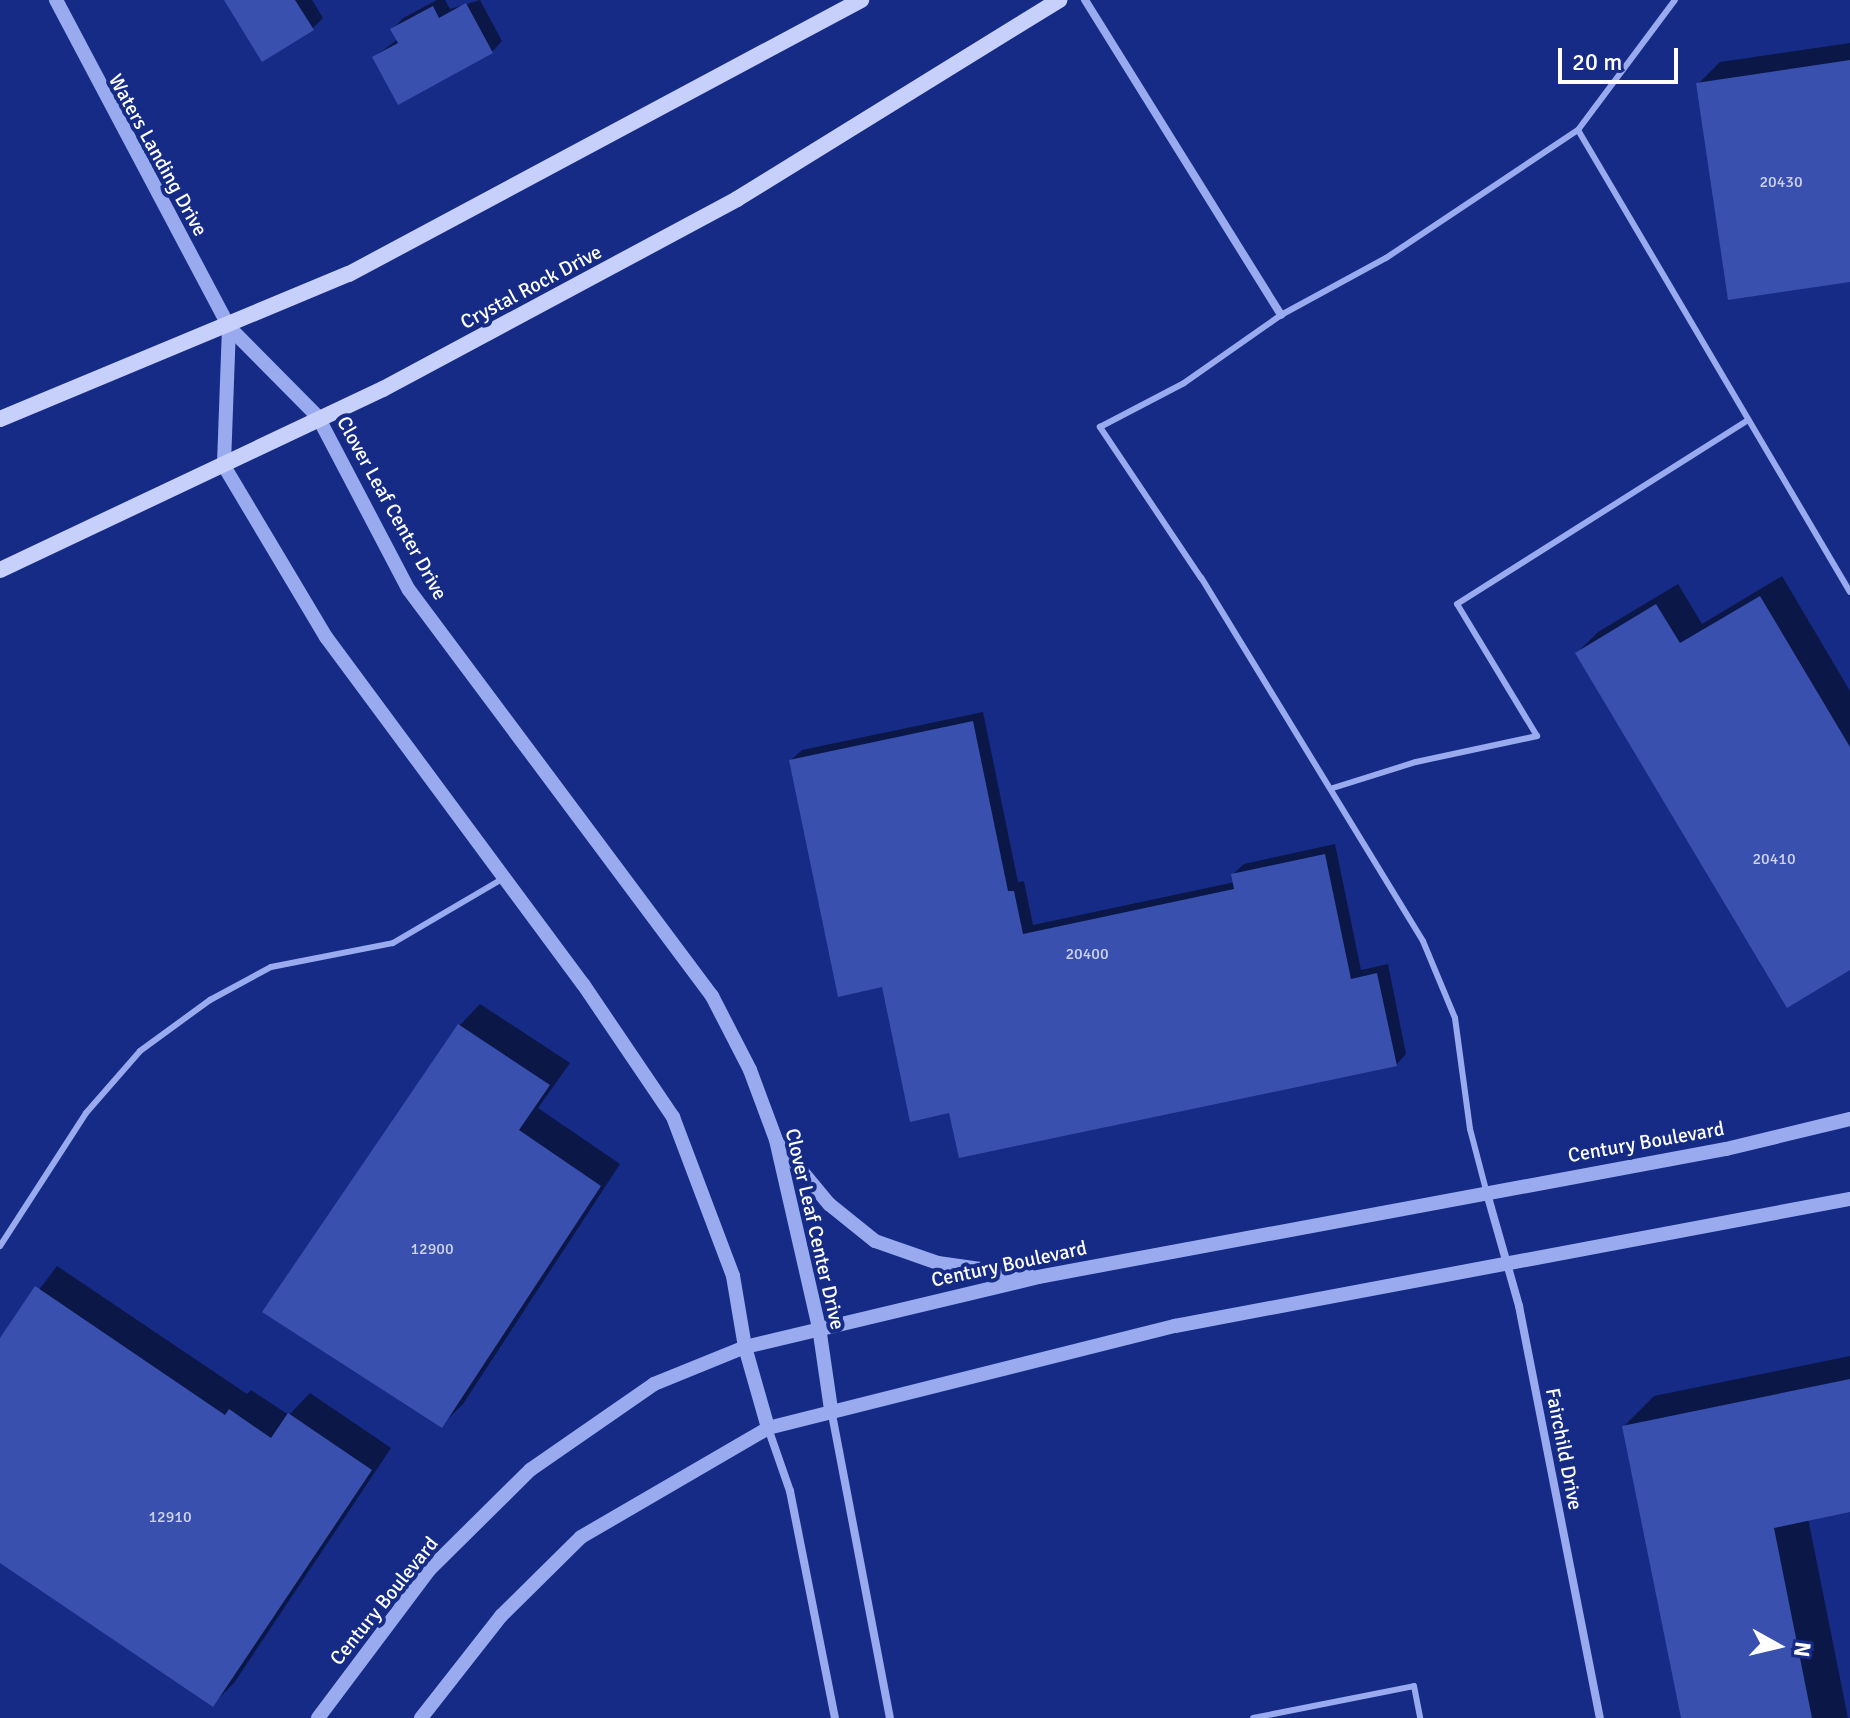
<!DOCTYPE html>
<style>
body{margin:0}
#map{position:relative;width:1850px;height:1718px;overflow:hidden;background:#152b86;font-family:Signika,sans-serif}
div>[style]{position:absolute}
.shadow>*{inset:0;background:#0007}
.building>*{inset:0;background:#3950ae}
.service>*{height:6px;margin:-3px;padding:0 3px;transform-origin:3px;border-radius:3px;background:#99abee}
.minor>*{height:8px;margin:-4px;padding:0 4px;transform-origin:4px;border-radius:4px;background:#99abee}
.tertiary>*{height:14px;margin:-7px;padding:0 7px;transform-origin:7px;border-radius:7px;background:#99abee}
.secondary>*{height:16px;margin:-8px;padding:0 8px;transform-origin:8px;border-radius:8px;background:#c7d0fa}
span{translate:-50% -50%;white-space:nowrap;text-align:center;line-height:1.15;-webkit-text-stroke:8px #152b86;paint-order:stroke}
.number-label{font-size:16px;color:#ced3eb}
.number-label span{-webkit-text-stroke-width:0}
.street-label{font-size:20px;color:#fff}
.north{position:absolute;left:1738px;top:1606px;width:80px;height:80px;-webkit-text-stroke:6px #152b86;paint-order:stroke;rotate:98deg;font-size:22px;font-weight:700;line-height:32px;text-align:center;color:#fff}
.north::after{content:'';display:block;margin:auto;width:28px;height:36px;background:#fff;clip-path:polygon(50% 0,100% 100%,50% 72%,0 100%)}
.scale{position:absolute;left:1558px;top:48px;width:120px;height:36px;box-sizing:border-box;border:4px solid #fff;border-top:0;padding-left:10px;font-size:24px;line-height:28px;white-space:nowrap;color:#fff;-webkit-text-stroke:6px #152b86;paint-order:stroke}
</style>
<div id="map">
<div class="shadow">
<div style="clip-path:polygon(226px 0,312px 0,323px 18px,312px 29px)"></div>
<div style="clip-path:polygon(437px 0,445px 0,450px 9px,480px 0,502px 41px,492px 52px,374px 57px,398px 39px,393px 29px,403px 18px)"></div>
<div style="clip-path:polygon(1850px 43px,1850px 280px,1699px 83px,1720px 62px)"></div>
<div style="clip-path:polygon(1782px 576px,1850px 691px,1850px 968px,1577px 653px,1598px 632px,1678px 584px,1702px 624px)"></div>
<div style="clip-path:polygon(983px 712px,1018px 882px,1024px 881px,1033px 925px,1235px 882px,1233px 874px,1244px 864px,1335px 844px,1361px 970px,1388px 964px,1406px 1054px,1396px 1065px,950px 1111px,884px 985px,791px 760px,802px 750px)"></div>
<div style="clip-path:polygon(480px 1004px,570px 1063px,538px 1108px,620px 1164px,463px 1404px,442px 1425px,459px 1026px)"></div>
<div style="clip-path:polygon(57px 1266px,247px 1394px,251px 1390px,289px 1415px,310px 1393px,391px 1448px,234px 1683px,213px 1704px,0 1561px,0 1342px)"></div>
<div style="clip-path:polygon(1850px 1356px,1850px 1510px,1808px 1518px,1848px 1718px,1683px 1718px,1624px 1426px,1654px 1396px)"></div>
</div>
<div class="building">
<div style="clip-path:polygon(224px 0,295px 0,314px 30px,262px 62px)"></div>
<div style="clip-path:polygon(466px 3px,493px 53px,398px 105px,372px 57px,398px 43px,390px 29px,433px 6px,439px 18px)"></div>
<div style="clip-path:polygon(1850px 60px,1850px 282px,1728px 300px,1696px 83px)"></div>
<div style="clip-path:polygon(1760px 596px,1850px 747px,1850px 970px,1787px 1008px,1575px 653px,1656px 604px,1680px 643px)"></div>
<div style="clip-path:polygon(973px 721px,1008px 891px,1014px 891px,1023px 934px,1234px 889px,1231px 874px,1325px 854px,1351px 979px,1377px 973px,1397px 1066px,959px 1158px,949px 1113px,910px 1122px,882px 987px,838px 997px,789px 760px)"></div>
<div style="clip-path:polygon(458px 1024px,550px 1085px,519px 1130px,601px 1186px,442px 1428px,262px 1312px)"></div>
<div style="clip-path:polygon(35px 1286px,225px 1415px,229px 1409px,271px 1438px,288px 1413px,372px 1470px,213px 1707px,0 1563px,0 1338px)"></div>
<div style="clip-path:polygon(1850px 1379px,1850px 1512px,1774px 1528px,1812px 1718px,1681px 1718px,1622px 1426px)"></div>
</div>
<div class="service">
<div style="left:1578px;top:130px;width:536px;rotate:59.51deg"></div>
<div style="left:1333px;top:788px;width:87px;rotate:-17.4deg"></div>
<div style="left:1416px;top:762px;width:124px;rotate:-12.1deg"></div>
<div style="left:1537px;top:736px;width:154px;rotate:-121.2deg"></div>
<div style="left:1457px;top:604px;width:344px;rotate:-32.3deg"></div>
<div style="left:1486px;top:1190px;width:63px;rotate:-104.7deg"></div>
<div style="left:1470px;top:1129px;width:112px;rotate:-97.7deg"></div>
<div style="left:1455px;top:1018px;width:83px;rotate:-112.6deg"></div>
<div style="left:1423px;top:941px;width:426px;rotate:-121.4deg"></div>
<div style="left:1201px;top:578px;width:182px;rotate:-123.8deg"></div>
<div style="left:1100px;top:427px;width:95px;rotate:-27.6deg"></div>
<div style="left:1184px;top:383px;width:118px;rotate:-35deg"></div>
<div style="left:1281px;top:315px;width:119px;rotate:-28.5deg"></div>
<div style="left:1386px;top:258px;width:231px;rotate:-33.7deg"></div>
<div style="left:1578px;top:130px;width:162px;rotate:-53.3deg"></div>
<div style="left:0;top:1246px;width:158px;rotate:-57.1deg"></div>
<div style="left:86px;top:1113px;width:82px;rotate:-48.9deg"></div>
<div style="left:140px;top:1051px;width:87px;rotate:-36.1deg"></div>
<div style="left:210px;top:1000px;width:69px;rotate:-28.4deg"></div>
<div style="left:271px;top:967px;width:124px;rotate:-11.1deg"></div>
<div style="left:393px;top:943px;width:129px;rotate:-30.4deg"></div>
<div style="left:1253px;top:1718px;width:164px;rotate:-11.2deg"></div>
<div style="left:1414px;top:1686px;width:33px;rotate:79deg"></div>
</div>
<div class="minor">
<div style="left:1085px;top:0;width:371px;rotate:58.1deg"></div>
<div style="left:1486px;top:1190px;width:121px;rotate:74.1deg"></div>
<div style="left:1519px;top:1306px;width:420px;rotate:78.9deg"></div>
<div style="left:831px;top:1409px;width:315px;rotate:79.2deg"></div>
<div style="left:768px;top:1428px;width:67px;rotate:70.8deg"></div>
<div style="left:790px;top:1491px;width:231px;rotate:78.8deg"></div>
</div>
<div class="tertiary">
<div style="left:56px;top:0;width:370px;rotate:62.1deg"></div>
<div style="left:229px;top:327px;width:127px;rotate:45.3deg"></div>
<div style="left:318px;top:417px;width:195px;rotate:62.3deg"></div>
<div style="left:409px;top:590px;width:507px;rotate:53.27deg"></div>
<div style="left:712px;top:996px;width:83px;rotate:62.8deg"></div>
<div style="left:750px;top:1070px;width:75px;rotate:69.6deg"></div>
<div style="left:776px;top:1140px;width:192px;rotate:77.1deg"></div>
<div style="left:819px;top:1327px;width:83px;rotate:81.7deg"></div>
<div style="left:229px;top:327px;width:139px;rotate:92.1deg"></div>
<div style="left:224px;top:466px;width:199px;rotate:59.2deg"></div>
<div style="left:326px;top:637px;width:432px;rotate:53.5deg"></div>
<div style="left:583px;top:984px;width:161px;rotate:55.9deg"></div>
<div style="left:673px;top:1117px;width:170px;rotate:69.3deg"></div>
<div style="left:733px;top:1276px;width:72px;rotate:80.4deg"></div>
<div style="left:745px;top:1347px;width:84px;rotate:74.1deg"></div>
<div style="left:780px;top:1145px;width:77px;rotate:50.3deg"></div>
<div style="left:829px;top:1204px;width:59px;rotate:38.8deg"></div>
<div style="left:875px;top:1241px;width:67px;rotate:19.2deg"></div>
<div style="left:938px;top:1263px;width:93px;rotate:8deg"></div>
<div style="left:318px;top:1718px;width:185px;rotate:-53.1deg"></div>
<div style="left:429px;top:1570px;width:142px;rotate:-44.7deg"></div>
<div style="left:530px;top:1470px;width:151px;rotate:-34.7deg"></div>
<div style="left:654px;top:1384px;width:98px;rotate:-22.1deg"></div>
<div style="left:745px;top:1347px;width:301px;rotate:-13.4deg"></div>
<div style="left:1038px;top:1277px;width:700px;rotate:-10.54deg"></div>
<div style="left:1726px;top:1149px;width:128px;rotate:-13.6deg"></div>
<div style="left:421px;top:1718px;width:130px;rotate:-51.9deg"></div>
<div style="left:501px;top:1616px;width:112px;rotate:-44.6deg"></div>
<div style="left:581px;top:1537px;width:216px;rotate:-30.2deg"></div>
<div style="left:768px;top:1428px;width:420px;rotate:-14.1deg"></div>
<div style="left:1175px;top:1326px;width:687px;rotate:-10.66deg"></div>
</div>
<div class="secondary">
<div style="left:0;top:419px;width:378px;rotate:-22.6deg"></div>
<div style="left:349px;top:274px;width:581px;rotate:-28.15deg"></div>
<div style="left:0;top:570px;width:424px;rotate:-25.3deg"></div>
<div style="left:383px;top:389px;width:402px;rotate:-28.2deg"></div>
<div style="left:737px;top:199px;width:379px;rotate:-31.7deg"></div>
</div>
<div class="number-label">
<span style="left:1781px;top:182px">20430</span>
<span style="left:1774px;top:859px">20410</span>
<span style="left:1087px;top:954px">20400</span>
<span style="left:432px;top:1249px">12900</span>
<span style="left:170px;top:1517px">12910</span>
</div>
<div class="street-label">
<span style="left:158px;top:155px;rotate:61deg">Waters Landing Drive</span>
<span style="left:531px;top:287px;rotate:-28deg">Crystal Rock Drive</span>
<span style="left:392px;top:508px;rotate:61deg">Clover Leaf Center Drive</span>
<span style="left:1646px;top:1142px;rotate:-10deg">Century Boulevard</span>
<span style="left:815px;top:1229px;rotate:77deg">Clover Leaf Center Drive</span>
<span style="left:1009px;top:1264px;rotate:-12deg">Century Boulevard</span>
<span style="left:1564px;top:1449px;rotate:79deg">Fairchild Drive</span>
<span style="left:384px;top:1601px;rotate:-51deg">Century Boulevard</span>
</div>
<div class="north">N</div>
<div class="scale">20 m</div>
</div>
